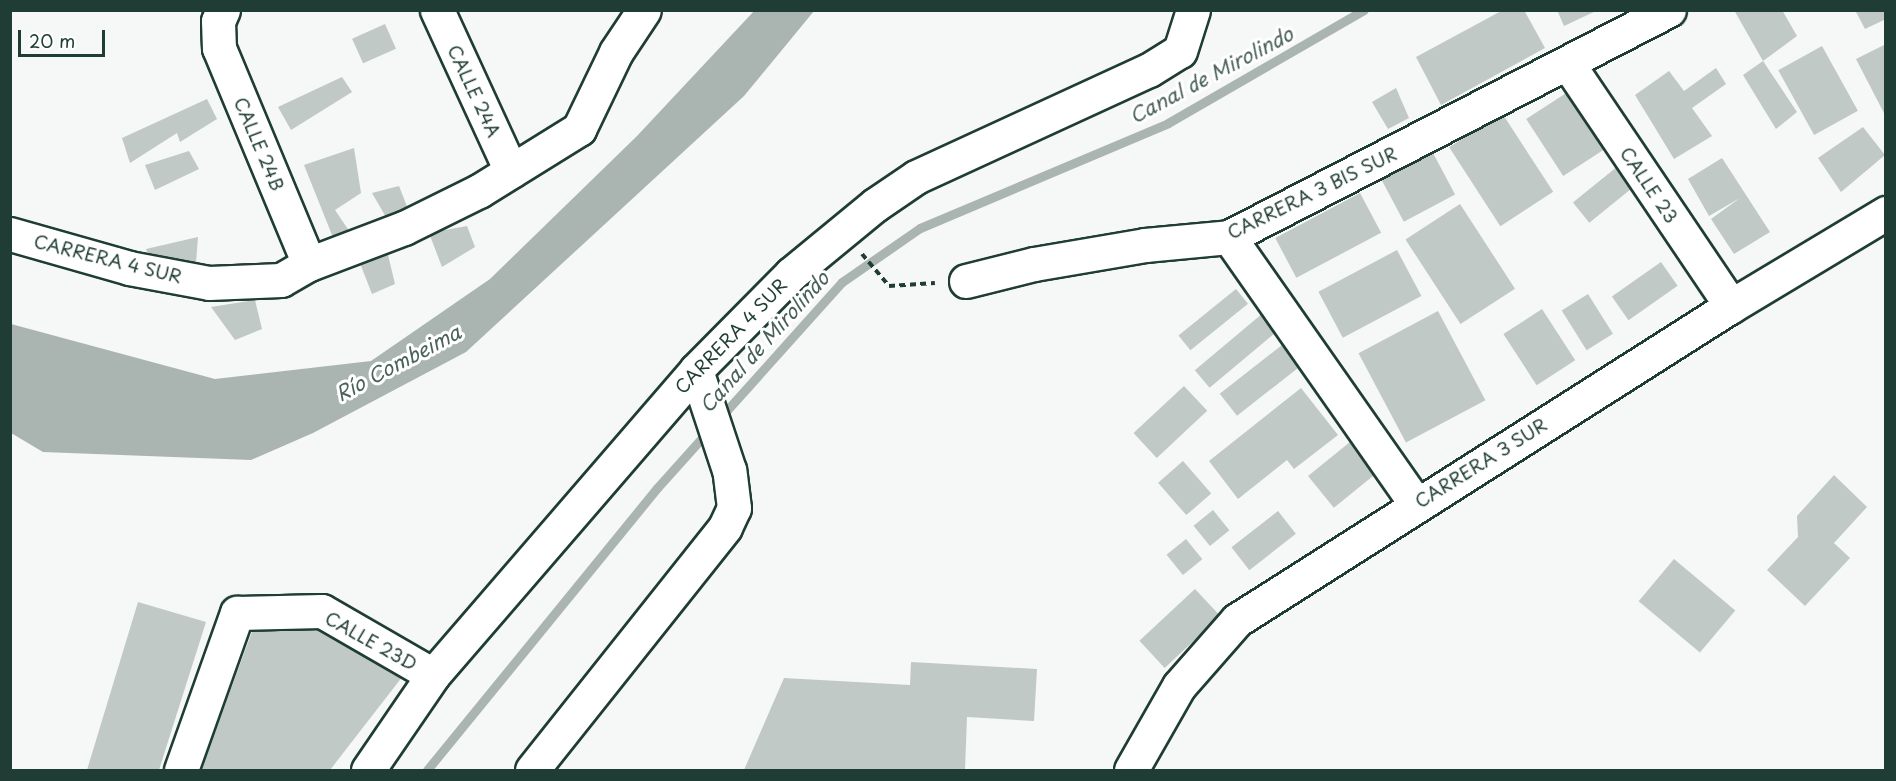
<!DOCTYPE html>
<meta charset="utf-8">
<style>
body{margin:0}
#map{position:relative;width:1896px;height:781px;overflow:hidden;background:#f6f7f7;font-family:"Playpen Sans",sans-serif}
div>[style]{position:absolute}
.water>*{inset:0;background:#aab5b1}
.stream>*{height:9px;margin:-4.5px;padding:0 4.5px;transform-origin:4.5px;border-radius:4.5px;background:#aab5b1}
.building>*{inset:0;background:#c0c9c6;transform-origin:0 0}
.path>*{height:4px;margin-top:-2px;transform-origin:0;background:repeating-linear-gradient(90deg,#1f3d34 0 6px,transparent 0 10.5px)}
.roads{filter:drop-shadow(2px 0 #1f3d34) drop-shadow(-2px 0 #1f3d34) drop-shadow(0 2px #1f3d34) drop-shadow(0 -2px #1f3d34)}
.minor>*{height:33px;margin:-16.5px;padding:0 16.5px;transform-origin:16.5px;border-radius:16.5px;background:#fff}
span{translate:-50% -50%;white-space:nowrap;text-align:center;line-height:1.15;-webkit-text-stroke:6px #fff;paint-order:stroke}
.street-label{font-size:18px;color:#1f3d34}
.water-label{font-size:20px;color:#49615a;font-style:italic}
.frame{position:absolute;inset:0;border:12px solid #1f3d34;pointer-events:none}
.scale{position:absolute;left:18px;top:30px;width:87px;height:27px;box-sizing:border-box;border:3px solid #1f3d34;border-top:0;padding-left:8px;font-size:18px;line-height:21px;white-space:nowrap;color:#1f3d34;-webkit-text-stroke:4px #fff;paint-order:stroke}
</style>
<div id="map">
<div class="water">
<div style="clip-path:polygon(755px 10px,814px 11px,744px 96px,466px 352px,313px 433px,251px 460px,43px 452px,11px 433px,11px 324px,215px 379px,371px 361px,490px 279px,637px 136px)"></div>
</div>
<div class="stream">
<div style="left:719px;top:419px;width:184px;rotate:-48.1deg"></div>
<div style="left:842px;top:282px;width:95px;rotate:-34.7deg"></div>
<div style="left:920px;top:228px;width:269px;rotate:-22.9deg"></div>
<div style="left:1168px;top:123px;width:226px;rotate:-30deg"></div>
<div style="left:427px;top:770px;width:364px;rotate:-50.8deg"></div>
<div style="left:657px;top:488px;width:79px;rotate:-48.1deg"></div>
</div>
<div class="building">
<div style="clip-path:polygon(1503px 10px,1524px 10px,1545px 48px,1441px 105px,1416px 57px)"></div>
<div style="clip-path:polygon(1557px 10px,1598px 10px,1564px 26px)"></div>
<div style="clip-path:polygon(1734px 10px,1782px 10px,1797px 36px,1763px 61px)"></div>
<div style="clip-path:polygon(1855px 10px,1886px 10px,1886px 19px,1865px 29px)"></div>
<div style="left:385px;top:24px;width:27px;height:36px;rotate:66deg"></div>
<div style="clip-path:polygon(1886px 44px,1886px 117px,1856px 59px)"></div>
<div style="left:1822px;top:46px;width:74px;height:50px;rotate:61deg"></div>
<div style="clip-path:polygon(1763px 61px,1797px 112px,1776px 129px,1743px 75px)"></div>
<div style="clip-path:polygon(1716px 68px,1726px 84px,1692px 108px,1712px 136px,1674px 159px,1635px 95px,1669px 71px,1684px 91px)"></div>
<div style="clip-path:polygon(342px 77px,352px 92px,291px 130px,278px 107px)"></div>
<div style="clip-path:polygon(1396px 88px,1409px 118px,1388px 129px,1372px 102px)"></div>
<div style="left:1574px;top:88px;width:68px;height:57px;rotate:57deg"></div>
<div style="clip-path:polygon(207px 99px,217px 119px,180px 142px,177px 133px,130px 163px,122px 138px)"></div>
<div style="left:1502px;top:113px;width:94px;height:63px;rotate:57deg"></div>
<div style="clip-path:polygon(1863px 127px,1885px 155px,1841px 192px,1818px 158px)"></div>
<div style="clip-path:polygon(354px 148px,361px 193px,335px 210px,354px 238px,336px 245px,304px 165px)"></div>
<div style="clip-path:polygon(189px 151px,199px 169px,155px 190px,145px 165px)"></div>
<div style="left:1433px;top:153px;width:47px;height:58px;rotate:62deg"></div>
<div style="clip-path:polygon(1722px 158px,1770px 232px,1734px 254px,1711px 219px,1740px 198px,1709px 216px,1688px 179px)"></div>
<div style="left:1618px;top:166px;width:26px;height:58px;rotate:51deg"></div>
<div style="clip-path:polygon(399px 186px,408px 209px,390px 224px,372px 193px)"></div>
<div style="left:1360px;top:193px;width:45px;height:96px;rotate:62deg"></div>
<div style="left:1460px;top:204px;width:101px;height:65px;rotate:57deg"></div>
<div style="clip-path:polygon(467px 226px,475px 247px,442px 267px,429px 233px)"></div>
<div style="clip-path:polygon(198px 237px,196px 263px,153px 267px,146px 249px)"></div>
<div style="left:1397px;top:250px;width:52px;height:89px;rotate:62deg"></div>
<div style="clip-path:polygon(356px 253px,388px 255px,395px 284px,372px 294px)"></div>
<div style="left:1661px;top:262px;width:29px;height:60px;rotate:55deg"></div>
<div style="left:1236px;top:289px;width:19px;height:74px;rotate:51deg"></div>
<div style="left:1588px;top:294px;width:47px;height:31px;rotate:58deg"></div>
<div style="clip-path:polygon(255px 300px,262px 329px,235px 340px,211px 307px)"></div>
<div style="left:1542px;top:309px;width:61px;height:46px;rotate:57deg"></div>
<div style="left:1438px;top:311px;width:101px;height:90px;rotate:62deg"></div>
<div style="left:1263px;top:313px;width:23px;height:89px;rotate:50deg"></div>
<div style="left:1282px;top:345px;width:28px;height:79px;rotate:52deg"></div>
<div style="left:1184px;top:386px;width:34px;height:69px;rotate:47deg"></div>
<div style="clip-path:polygon(1301px 388px,1338px 435px,1294px 469px,1287px 460px,1238px 499px,1209px 461px)"></div>
<div style="left:1350px;top:442px;width:41px;height:54px;rotate:51deg"></div>
<div style="left:1183px;top:461px;width:43px;height:33px;rotate:49deg"></div>
<div style="clip-path:polygon(1834px 475px,1867px 507px,1834px 543px,1850px 558px,1805px 606px,1767px 570px,1798px 537px,1797px 516px)"></div>
<div style="left:1213px;top:510px;width:26px;height:25px;rotate:51deg"></div>
<div style="left:1278px;top:511px;width:29px;height:59px;rotate:52deg"></div>
<div style="left:1186px;top:539px;width:26px;height:25px;rotate:51deg"></div>
<div style="left:1674px;top:559px;width:80px;height:55px;rotate:40deg"></div>
<div style="left:1195px;top:589px;width:37px;height:76px;rotate:47deg"></div>
<div style="clip-path:polygon(138px 602px,206px 622px,159px 770px,87px 770px)"></div>
<div style="clip-path:polygon(321px 628px,406px 672px,330px 770px,201px 770px,253px 629px)"></div>
<div style="clip-path:polygon(911px 662px,1037px 669px,1034px 721px,967px 717px,965px 770px,744px 770px,784px 678px,910px 685px)"></div>
</div>
<div class="path">
<div style="left:862px;top:254px;width:42px;rotate:49.8deg"></div>
<div style="left:889px;top:286px;width:46px;rotate:-3.7deg"></div>
</div>
<div class="roads">
<div class="minor">
<div style="left:223px;top:10px;width:12px;rotate:114deg"></div>
<div style="left:218px;top:21px;width:27px;rotate:88deg"></div>
<div style="left:219px;top:48px;width:234px;rotate:67.4deg"></div>
<div style="left:437px;top:10px;width:177px;rotate:65.3deg"></div>
<div style="left:1568px;top:64px;width:292px;rotate:56deg"></div>
<div style="left:10px;top:234px;width:124px;rotate:15.9deg"></div>
<div style="left:129px;top:268px;width:81px;rotate:10.6deg"></div>
<div style="left:209px;top:283px;width:72px;rotate:-2.4deg"></div>
<div style="left:281px;top:280px;width:32px;rotate:-30deg"></div>
<div style="left:309px;top:264px;width:102px;rotate:-20.8deg"></div>
<div style="left:404px;top:228px;width:84px;rotate:-26.3deg"></div>
<div style="left:479px;top:191px;width:118px;rotate:-31.8deg"></div>
<div style="left:579px;top:129px;width:85px;rotate:-64.3deg"></div>
<div style="left:616px;top:52px;width:50px;rotate:-56.3deg"></div>
<div style="left:1229px;top:237px;width:326px;rotate:55deg"></div>
<div style="left:966px;top:281px;width:70px;rotate:-14deg"></div>
<div style="left:1034px;top:264px;width:113px;rotate:-9.7deg"></div>
<div style="left:1145px;top:245px;width:84px;rotate:-5.4deg"></div>
<div style="left:1229px;top:237px;width:495px;rotate:-27.3deg"></div>
<div style="left:181px;top:770px;width:167px;rotate:-70.4deg"></div>
<div style="left:237px;top:613px;width:85px;rotate:-1.3deg"></div>
<div style="left:322px;top:611px;width:128px;rotate:30deg"></div>
<div style="left:368px;top:770px;width:115px;rotate:-55.6deg"></div>
<div style="left:433px;top:675px;width:403px;rotate:-49.2deg"></div>
<div style="left:696px;top:370px;width:135px;rotate:-45.3deg"></div>
<div style="left:791px;top:274px;width:109px;rotate:-39.4deg"></div>
<div style="left:875px;top:205px;width:50px;rotate:-34.3deg"></div>
<div style="left:916px;top:177px;width:256px;rotate:-24.7deg"></div>
<div style="left:1149px;top:70px;width:36px;rotate:-32deg"></div>
<div style="left:1180px;top:51px;width:43px;rotate:-72.4deg"></div>
<div style="left:532px;top:770px;width:310px;rotate:-51.5deg"></div>
<div style="left:725px;top:527px;width:21px;rotate:-65deg"></div>
<div style="left:734px;top:508px;width:38px;rotate:-97deg"></div>
<div style="left:729px;top:470px;width:105px;rotate:-108.3deg"></div>
<div style="left:1131px;top:770px;width:97px;rotate:-60.3deg"></div>
<div style="left:1179px;top:686px;width:88px;rotate:-48.7deg"></div>
<div style="left:1237px;top:620px;width:585px;rotate:-32.44deg"></div>
<div style="left:1731px;top:306px;width:181px;rotate:-31deg"></div>
</div>
</div>
<div class="street-label">
<span style="left:474px;top:91px;rotate:65deg">CALLE 24A</span>
<span style="left:259px;top:144px;rotate:67deg">CALLE 24B</span>
<span style="left:1649px;top:185px;rotate:56deg">CALLE 23</span>
<span style="left:1312px;top:193px;rotate:-26deg">CARRERA 3 BIS SUR</span>
<span style="left:108px;top:259px;rotate:14deg">CARRERA 4 SUR</span>
<span style="left:731px;top:336px;rotate:-46deg">CARRERA 4 SUR</span>
<span style="left:1481px;top:463px;rotate:-32deg">CARRERA 3 SUR</span>
<span style="left:371px;top:641px;rotate:29deg">CALLE 23D</span>
</div>
<div class="water-label">
<span style="left:1211px;top:75px;rotate:-28deg">Canal de Mirolindo</span>
<span style="left:764px;top:342px;rotate:-48deg">Canal de Mirolindo</span>
<span style="left:398px;top:363px;rotate:-28deg">Río Combeima</span>
</div>
<div class="frame"></div>
<div class="scale">20 m</div>
</div>
